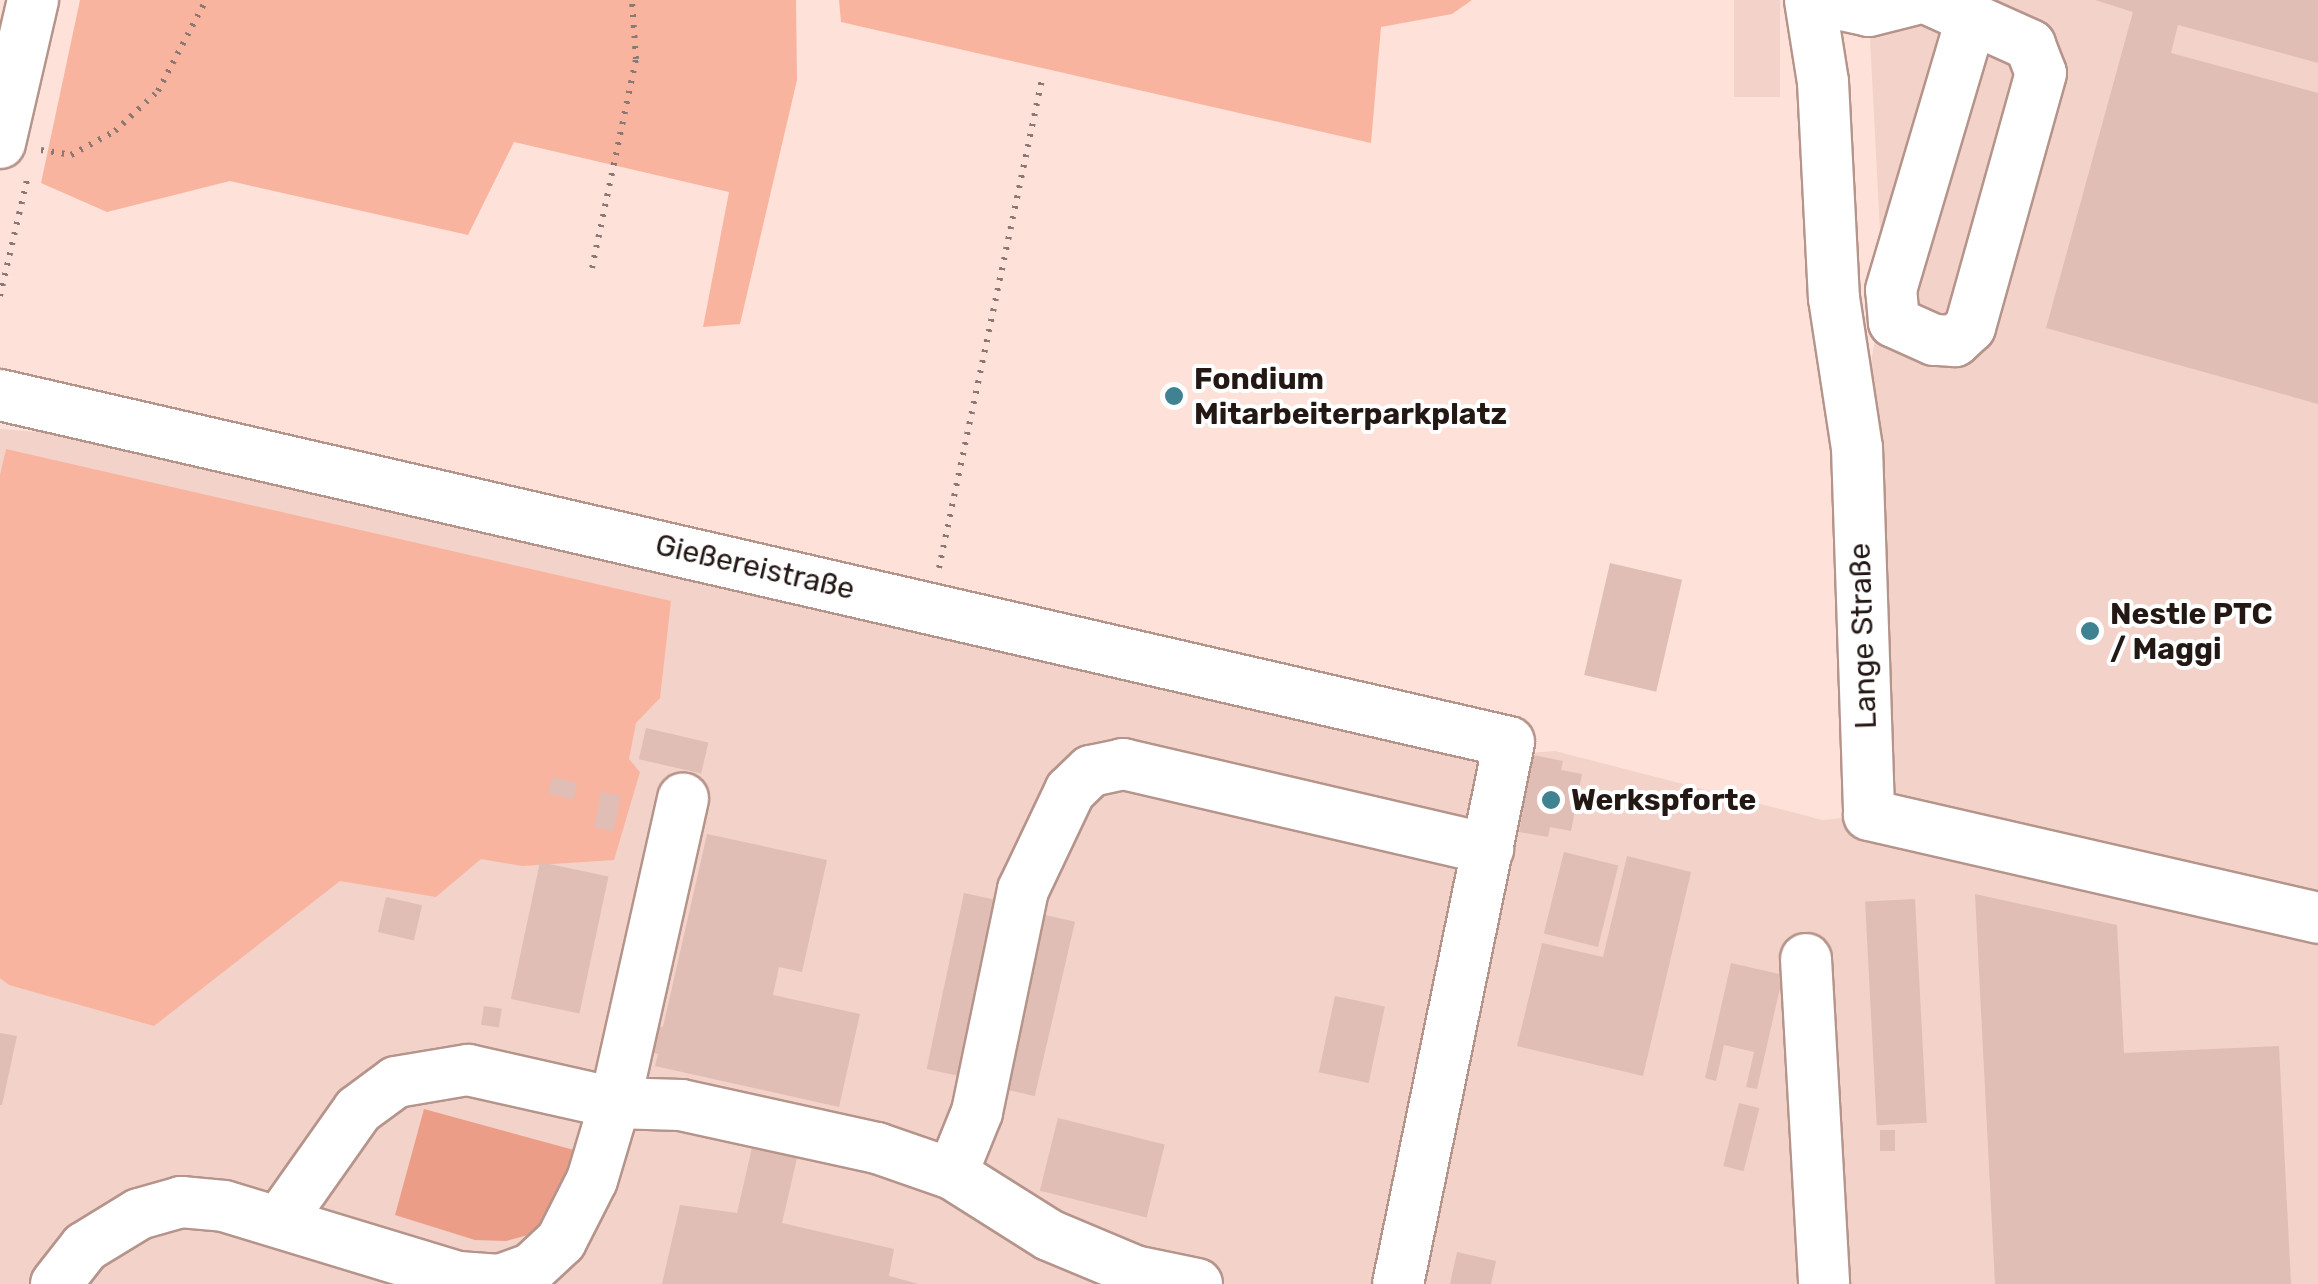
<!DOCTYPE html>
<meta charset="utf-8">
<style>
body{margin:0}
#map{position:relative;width:2318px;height:1284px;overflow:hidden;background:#fee2da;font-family:Rubik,sans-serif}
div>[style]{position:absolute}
.built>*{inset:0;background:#f3d2c9;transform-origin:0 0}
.green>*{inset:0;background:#f9b4a0}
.forest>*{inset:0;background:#ec9d87}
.building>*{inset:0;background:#e0beb5;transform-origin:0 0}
.path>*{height:6px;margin-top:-3px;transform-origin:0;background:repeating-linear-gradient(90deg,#8b7872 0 2.5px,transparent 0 10.5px)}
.roads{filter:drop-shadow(2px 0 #b5948b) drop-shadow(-2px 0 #b5948b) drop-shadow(0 2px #b5948b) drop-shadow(0 -2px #b5948b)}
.minor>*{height:50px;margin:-25px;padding:0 25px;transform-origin:25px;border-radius:25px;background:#fff}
.dots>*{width:28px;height:28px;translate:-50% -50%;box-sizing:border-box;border:5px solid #fff;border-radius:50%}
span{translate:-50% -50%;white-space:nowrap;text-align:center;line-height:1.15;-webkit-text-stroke:8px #fff;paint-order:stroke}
.poi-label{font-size:30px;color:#241815;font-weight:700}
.left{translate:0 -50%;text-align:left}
.street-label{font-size:30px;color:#241815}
</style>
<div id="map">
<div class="built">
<div style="left:1734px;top:0;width:46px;height:97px"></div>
<div style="clip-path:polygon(1868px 0,2318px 0,2318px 1284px,0 1284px,0 429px,51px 433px,1474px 757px,1555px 751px,1823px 820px,1869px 815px,1857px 448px,1883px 290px)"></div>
</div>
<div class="green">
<div style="clip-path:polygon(80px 0,796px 0,797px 80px,740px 324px,703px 327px,729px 192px,514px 142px,468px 235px,230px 181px,107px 212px,41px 183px)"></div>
<div style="clip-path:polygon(839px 0,1472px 0,1452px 14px,1381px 27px,1371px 143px,841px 22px)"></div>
<div style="clip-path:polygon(6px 449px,671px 601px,660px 698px,636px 723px,629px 759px,640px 772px,614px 860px,522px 866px,481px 859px,436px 897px,340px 881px,154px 1026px,9px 985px,0 978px,0 475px)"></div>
</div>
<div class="forest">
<div style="clip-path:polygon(424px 1109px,574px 1150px,568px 1184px,552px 1217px,535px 1233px,506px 1241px,475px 1240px,395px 1215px)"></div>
</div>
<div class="building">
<div style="clip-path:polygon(2095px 0,2318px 0,2318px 63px,2178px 25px,2171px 53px,2318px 93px,2318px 404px,2046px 328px,2133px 12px)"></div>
<div style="left:1610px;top:563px;width:74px;height:115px;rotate:13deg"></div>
<div style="left:646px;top:728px;width:64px;height:32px;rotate:13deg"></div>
<div style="clip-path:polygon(1533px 755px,1563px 761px,1561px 770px,1582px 774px,1571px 831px,1550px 827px,1548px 837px,1519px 832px)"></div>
<div style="left:552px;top:777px;width:26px;height:17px;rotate:13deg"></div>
<div style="left:601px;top:792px;width:20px;height:36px;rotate:11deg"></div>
<div style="clip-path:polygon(707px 834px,827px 860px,802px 972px,779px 967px,773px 995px,860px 1014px,839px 1107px,655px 1066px,658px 1054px,643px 1050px,649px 1024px,663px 1027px)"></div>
<div style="left:1564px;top:852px;width:56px;height:84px;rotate:14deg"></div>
<div style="clip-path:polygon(1627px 856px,1691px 872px,1643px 1076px,1517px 1046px,1542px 943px,1603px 957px)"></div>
<div style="left:540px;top:862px;width:70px;height:140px;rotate:12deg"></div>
<div style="left:964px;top:893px;width:38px;height:180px;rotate:12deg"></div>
<div style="clip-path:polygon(1975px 894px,2117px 925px,2124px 1053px,2279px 1046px,2291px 1284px,1995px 1284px)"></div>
<div style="left:386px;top:897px;width:37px;height:36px;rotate:13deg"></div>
<div style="left:1915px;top:899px;width:224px;height:50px;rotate:87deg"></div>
<div style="left:1037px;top:913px;width:39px;height:179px;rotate:13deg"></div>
<div style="clip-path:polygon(1731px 963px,1783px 975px,1757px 1089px,1746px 1087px,1754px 1052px,1724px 1045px,1716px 1081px,1705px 1078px)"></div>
<div style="left:1335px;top:996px;width:51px;height:78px;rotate:12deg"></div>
<div style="left:484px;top:1006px;width:18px;height:19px;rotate:9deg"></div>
<div style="clip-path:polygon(0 1033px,17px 1036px,2px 1105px,0 1105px)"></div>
<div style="left:1739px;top:1103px;width:21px;height:65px;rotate:14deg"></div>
<div style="left:1058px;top:1118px;width:110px;height:75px;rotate:14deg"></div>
<div style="left:1895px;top:1130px;width:21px;height:15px;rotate:90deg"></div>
<div style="clip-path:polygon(753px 1143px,798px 1154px,782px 1223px,894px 1249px,889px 1276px,919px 1284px,662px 1284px,680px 1205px,737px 1213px)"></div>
<div style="clip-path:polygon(1457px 1252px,1496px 1261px,1491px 1284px,1450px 1284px)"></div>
</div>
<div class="path">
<div style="left:41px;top:150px;width:30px;rotate:9deg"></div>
<div style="left:71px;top:155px;width:50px;rotate:-28.6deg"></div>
<div style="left:115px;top:131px;width:59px;rotate:-42.9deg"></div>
<div style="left:158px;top:91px;width:103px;rotate:-62.2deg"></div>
<div style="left:592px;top:268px;width:214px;rotate:-78.1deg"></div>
<div style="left:636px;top:59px;width:59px;rotate:-93.9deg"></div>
<div style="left:0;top:296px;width:123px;rotate:-76.9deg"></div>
<div style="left:939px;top:568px;width:499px;rotate:-78.1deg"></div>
</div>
<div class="roads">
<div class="minor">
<div style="left:1810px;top:0;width:83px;rotate:81deg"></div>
<div style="left:1823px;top:82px;width:216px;rotate:87.1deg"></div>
<div style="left:1834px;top:298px;width:152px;rotate:81.3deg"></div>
<div style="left:1857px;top:448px;width:367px;rotate:88.1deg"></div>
<div style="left:1869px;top:815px;width:461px;rotate:12.9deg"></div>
<div style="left:1819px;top:0;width:51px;rotate:12.4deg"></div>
<div style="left:1869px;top:11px;width:45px;rotate:-14deg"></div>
<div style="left:1930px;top:0;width:110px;rotate:24.2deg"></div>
<div style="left:2030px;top:45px;width:30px;rotate:69deg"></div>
<div style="left:2041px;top:73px;width:264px;rotate:105.6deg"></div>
<div style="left:1970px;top:327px;width:21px;rotate:137deg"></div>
<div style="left:1955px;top:341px;width:21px;rotate:-177deg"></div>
<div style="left:1934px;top:340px;width:44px;rotate:-155.8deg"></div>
<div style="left:1894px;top:322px;width:32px;rotate:-95deg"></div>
<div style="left:1891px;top:290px;width:282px;rotate:-73.5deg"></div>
<div style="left:0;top:143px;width:147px;rotate:-77deg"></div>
<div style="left:0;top:395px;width:1548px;rotate:12.95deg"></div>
<div style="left:1509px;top:742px;width:553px;rotate:101.57deg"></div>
<div style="left:1806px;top:959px;width:325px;rotate:86.8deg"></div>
<div style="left:279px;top:1222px;width:137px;rotate:-54.8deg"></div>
<div style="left:358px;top:1110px;width:47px;rotate:-36.4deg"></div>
<div style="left:396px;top:1082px;width:73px;rotate:-9.5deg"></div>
<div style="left:468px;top:1070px;width:151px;rotate:12.7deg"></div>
<div style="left:615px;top:1103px;width:312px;rotate:-77.4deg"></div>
<div style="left:56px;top:1284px;width:47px;rotate:-51.9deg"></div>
<div style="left:85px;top:1247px;width:63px;rotate:-31.4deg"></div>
<div style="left:139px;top:1214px;width:44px;rotate:-15.9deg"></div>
<div style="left:181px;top:1202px;width:43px;rotate:5.3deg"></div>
<div style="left:224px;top:1206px;width:245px;rotate:16.9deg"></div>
<div style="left:458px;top:1277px;width:42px;rotate:4.1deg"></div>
<div style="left:500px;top:1280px;width:33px;rotate:-20deg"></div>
<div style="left:531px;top:1269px;width:41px;rotate:-43deg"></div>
<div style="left:561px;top:1241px;width:68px;rotate:-63.1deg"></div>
<div style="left:592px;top:1180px;width:80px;rotate:-73.4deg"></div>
<div style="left:615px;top:1103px;width:66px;rotate:1.7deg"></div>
<div style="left:681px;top:1105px;width:201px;rotate:12.4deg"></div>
<div style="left:877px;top:1148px;width:79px;rotate:19.1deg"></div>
<div style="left:1197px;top:1284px;width:63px;rotate:-168.2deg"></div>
<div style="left:1135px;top:1271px;width:93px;rotate:-157.3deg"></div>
<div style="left:1049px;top:1235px;width:115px;rotate:-147.8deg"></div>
<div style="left:952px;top:1174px;width:67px;rotate:-68deg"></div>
<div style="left:977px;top:1112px;width:227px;rotate:-78.3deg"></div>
<div style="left:1023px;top:890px;width:110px;rotate:-64.6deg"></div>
<div style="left:1070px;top:791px;width:29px;rotate:-44deg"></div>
<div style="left:1091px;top:771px;width:33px;rotate:-12deg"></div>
<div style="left:1123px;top:764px;width:375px;rotate:13.1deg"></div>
</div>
</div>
<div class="dots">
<div style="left:1174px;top:396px;background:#3f8292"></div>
<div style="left:2090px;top:631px;background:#3f8292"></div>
<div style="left:1551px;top:800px;background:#3f8292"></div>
</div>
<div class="poi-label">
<span class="left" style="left:1194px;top:396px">Fondium<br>Mitarbeiterparkplatz</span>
<span class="left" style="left:2110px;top:631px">Nestle PTC<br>/ Maggi</span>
<span class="left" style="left:1571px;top:800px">Werkspforte</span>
</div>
<div class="street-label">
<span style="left:755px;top:567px;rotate:13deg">Gießereistraße</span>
<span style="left:1863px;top:636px;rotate:-92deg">Lange Straße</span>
</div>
</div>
